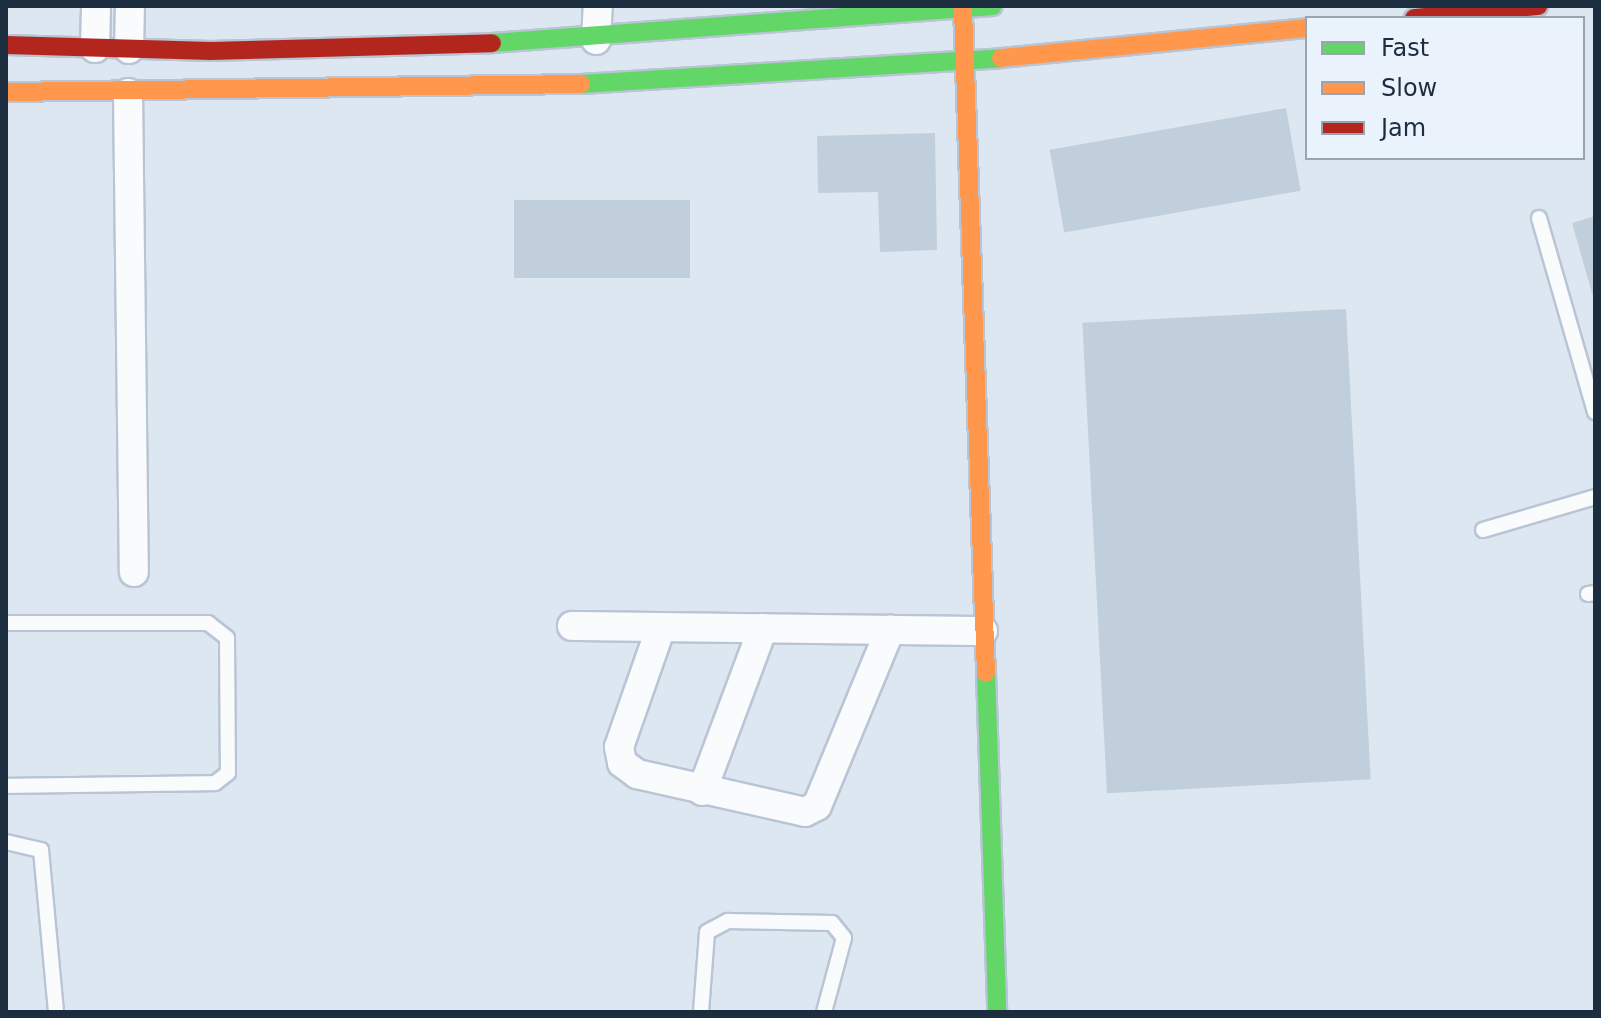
<!DOCTYPE html>
<style>
body{margin:0}
#map{position:relative;width:1601px;height:1018px;overflow:hidden;background:#dde7f2;font-family:"DejaVu Sans",sans-serif}
div>[style]{position:absolute}
.building>*{inset:0;background:#c1cedb;transform-origin:0 0}
.roads{filter:drop-shadow(2px 0 #b9c5d4) drop-shadow(-2px 0 #b9c5d4) drop-shadow(0 2px #b9c5d4) drop-shadow(0 -2px #b9c5d4)}
.lane>*{height:14px;margin:-7px;padding:0 7px;transform-origin:7px;border-radius:7px;background:#fafbfd}
.street>*{height:28px;margin:-14px;padding:0 14px;transform-origin:14px;border-radius:14px;background:#fafbfd}
.fast>*{height:18px;margin:-9px;padding:0 9px;transform-origin:9px;border-radius:9px;background:#63d668}
.slow>*{height:18px;margin:-9px;padding:0 9px;transform-origin:9px;border-radius:9px;background:#ff974d}
.jam>*{height:18px;margin:-9px;padding:0 9px;transform-origin:9px;border-radius:9px;background:#b3261e}
span{translate:-50% -50%;white-space:nowrap;text-align:center;line-height:1.15;-webkit-text-stroke:7px #eaf3fc;paint-order:stroke}
.frame{position:absolute;inset:0;border:8px solid #1c2d3f;pointer-events:none}
.legend{position:absolute;left:1305px;top:16px;width:280px;height:144px;box-sizing:border-box;background:#eaf3fc;border:2px solid #98a4b0;margin:0;padding:10px 14px;list-style:none;font-size:24px;color:#1c2d3f}
.legend li{display:flex;align-items:center;gap:16px;height:40px}
.legend b{width:40px;border:2px solid #98a4b0}
</style>
<div id="map">
<div class="building">
<div style="left:1286px;top:108px;width:84px;height:240px;rotate:80deg"></div>
<div style="clip-path:polygon(935px 133px,937px 250px,880px 252px,878px 192px,818px 193px,817px 136px)"></div>
<div style="left:514px;top:200px;width:176px;height:78px"></div>
<div style="clip-path:polygon(1595px 216px,1595px 300px,1594px 300px,1572px 223px)"></div>
<div style="left:1346px;top:309px;width:471px;height:264px;rotate:87deg"></div>
</div>
<div class="roads">
<div class="lane">
<div style="left:1539px;top:218px;width:202px;rotate:73.9deg"></div>
<div style="left:1483px;top:530px;width:117px;rotate:-16.4deg"></div>
<div style="left:1588px;top:594px;width:7px;rotate:-8deg"></div>
<div style="left:6px;top:623px;width:202px"></div>
<div style="left:208px;top:623px;width:24px;rotate:38deg"></div>
<div style="left:227px;top:638px;width:135px;rotate:89.6deg"></div>
<div style="left:228px;top:773px;width:16px;rotate:142deg"></div>
<div style="left:215px;top:783px;width:209px;rotate:179.2deg"></div>
<div style="left:6px;top:842px;width:36px;rotate:13deg"></div>
<div style="left:41px;top:850px;width:163px;rotate:84.7deg"></div>
<div style="left:701px;top:1012px;width:80px;rotate:-85.7deg"></div>
<div style="left:707px;top:932px;width:24px;rotate:-28deg"></div>
<div style="left:728px;top:921px;width:104px;rotate:1.1deg"></div>
<div style="left:832px;top:923px;width:19px;rotate:51deg"></div>
<div style="left:844px;top:938px;width:77px;rotate:105.1deg"></div>
</div>
<div class="street">
<div style="left:596px;top:40px;width:34px;rotate:-87deg"></div>
<div style="left:95px;top:48px;width:42px;rotate:-88.6deg"></div>
<div style="left:129px;top:49px;width:43px;rotate:-88.7deg"></div>
<div style="left:128px;top:93px;width:479px;rotate:89.3deg"></div>
<div style="left:572px;top:626px;width:411px;rotate:0.7deg"></div>
<div style="left:661px;top:627px;width:127px;rotate:109.3deg"></div>
<div style="left:619px;top:747px;width:16px;rotate:79deg"></div>
<div style="left:622px;top:763px;width:19px;rotate:36deg"></div>
<div style="left:637px;top:774px;width:172px;rotate:12.7deg"></div>
<div style="left:805px;top:812px;width:13px;rotate:-27deg"></div>
<div style="left:817px;top:806px;width:191px;rotate:-67.5deg"></div>
<div style="left:702px;top:791px;width:174px;rotate:-69.5deg"></div>
</div>
<div class="fast">
<div style="left:492px;top:43px;width:502px;rotate:-4.22deg"></div>
<div style="left:581px;top:84px;width:421px;rotate:-3.5deg"></div>
<div style="left:986px;top:673px;width:339px;rotate:88.1deg"></div>
</div>
<div class="slow">
<div style="left:963px;top:9px;width:664px;rotate:88.02deg"></div>
<div style="left:1001px;top:58px;width:307px;rotate:-5.6deg"></div>
<div style="left:6px;top:92px;width:575px;rotate:-0.8deg"></div>
</div>
<div class="jam">
<div style="left:1414px;top:18px;width:125px;rotate:-5.5deg"></div>
<div style="left:6px;top:45px;width:205px;rotate:1.7deg"></div>
<div style="left:211px;top:51px;width:281px;rotate:-1.6deg"></div>
</div>
</div>
<div class="frame"></div>
<ul class="legend">
<li><b style="height:10px;background:#63d668"></b>Fast</li>
<li><b style="height:10px;background:#ff974d"></b>Slow</li>
<li><b style="height:10px;background:#b3261e"></b>Jam</li>
</ul>
</div>
